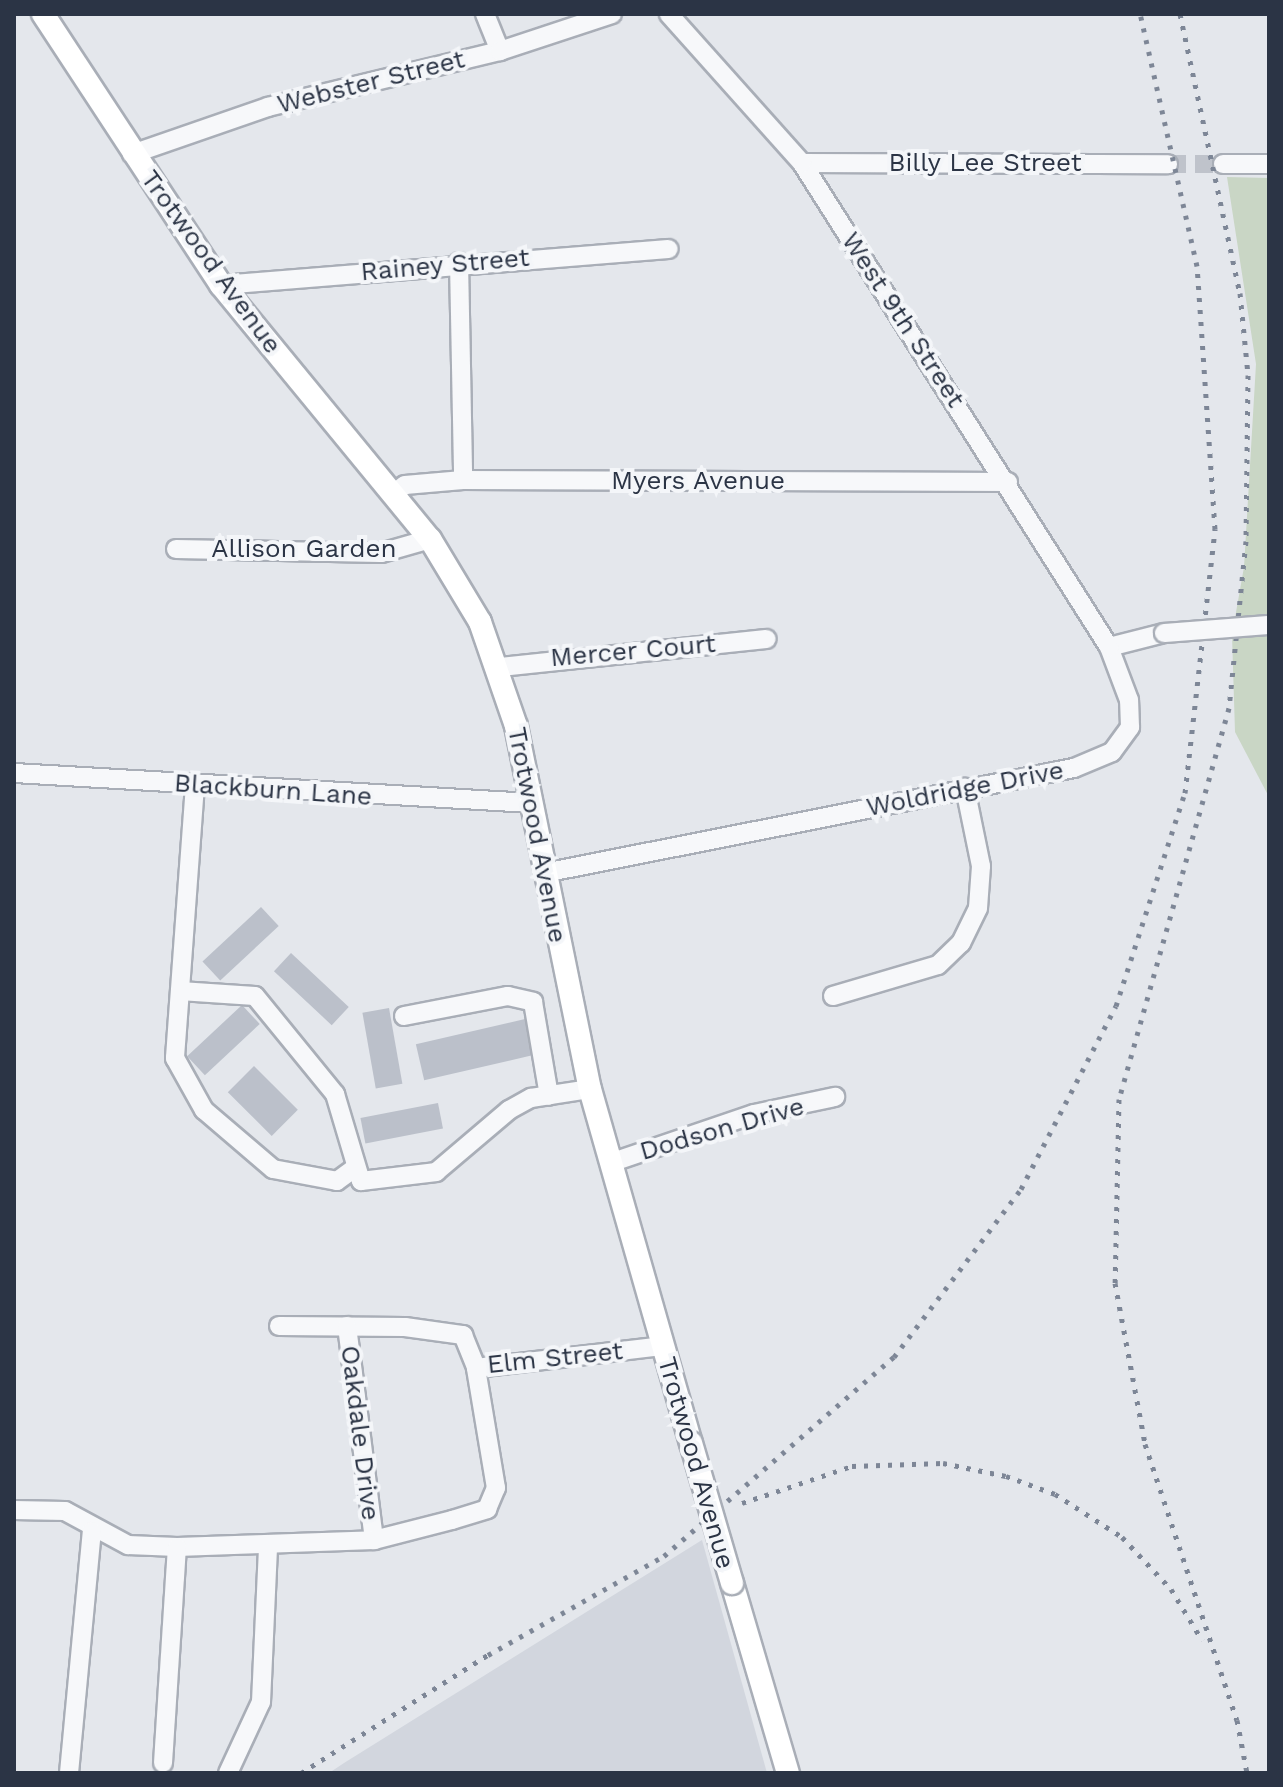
<!DOCTYPE html>
<style>
body{margin:0}
#map{position:relative;width:1283px;height:1787px;overflow:hidden;background:#e4e7ec;font-family:"Work Sans",sans-serif}
div>[style]{position:absolute}
.built>*{inset:0;background:#d2d6de}
.green>*{inset:0;background:#c9d6c5}
.building>*{inset:0;background:#bbc0ca;transform-origin:0 0}
.minor-tunnel>*{height:18px;margin-top:-9px;transform-origin:0;background:repeating-linear-gradient(90deg,#bfc3cb 0 18px,transparent 0 27px)}
.roads{filter:drop-shadow(2px 0 #a9aeb7) drop-shadow(-2px 0 #a9aeb7) drop-shadow(0 2px #a9aeb7) drop-shadow(0 -2px #a9aeb7)}
.minor>*{height:18px;margin:-9px;padding:0 9px;transform-origin:9px;border-radius:9px;background:#f7f8fa}
.major>*{height:22px;margin:-11px;padding:0 11px;transform-origin:11px;border-radius:11px;background:#fff}
.rail>*{height:5px;margin-top:-2.5px;transform-origin:0;background:repeating-linear-gradient(90deg,#7d8696 0 4px,transparent 0 12px)}
.bridges{filter:drop-shadow(2px 0 #a9aeb7) drop-shadow(-2px 0 #a9aeb7) drop-shadow(0 2px #a9aeb7) drop-shadow(0 -2px #a9aeb7)}
.minor-bridge>*{height:18px;margin:-9px;padding:0 9px;transform-origin:9px;border-radius:9px;background:#f7f8fa}
.major-bridge>*{height:22px;margin:-11px;padding:0 11px;transform-origin:11px;border-radius:11px;background:#fff}
span{translate:-50% -50%;white-space:nowrap;text-align:center;line-height:1.15;-webkit-text-stroke:8px #f4f6f9;paint-order:stroke}
.street-label{font-size:26px;color:#2b3445}
.frame{position:absolute;inset:0;border:16px solid #2b3445;pointer-events:none}
</style>
<div id="map">
<div class="built">
<div style="clip-path:polygon(702px 1540px,767px 1773px,329px 1773px,344px 1763px)"></div>
</div>
<div class="green">
<div style="clip-path:polygon(1227px 177px,1269px 178px,1269px 797px,1235px 732px,1232px 635px,1244px 567px,1256px 364px)"></div>
</div>
<div class="building">
<div style="left:261px;top:907px;width:26px;height:80px;rotate:47deg"></div>
<div style="left:291px;top:953px;width:79px;height:25px;rotate:43deg"></div>
<div style="left:242px;top:1005px;width:26px;height:75px;rotate:47deg"></div>
<div style="left:389px;top:1008px;width:77px;height:27px;rotate:80deg"></div>
<div style="left:525px;top:1019px;width:37px;height:112px;rotate:77deg"></div>
<div style="left:254px;top:1066px;width:62px;height:37px;rotate:45deg"></div>
<div style="left:438px;top:1103px;width:26px;height:79px;rotate:79deg"></div>
</div>
<div class="minor-tunnel">
<div style="left:1168px;top:164px;width:55px"></div>
</div>
<div class="roads">
<div class="minor">
<div style="left:485px;top:14px;width:40px;rotate:68deg"></div>
<div style="left:132px;top:154px;width:144px;rotate:-19.1deg"></div>
<div style="left:268px;top:107px;width:239px;rotate:-13.6deg"></div>
<div style="left:500px;top:51px;width:118px;rotate:-18.3deg"></div>
<div style="left:802px;top:163px;width:366px;rotate:0.2deg"></div>
<div style="left:1223px;top:164px;width:46px"></div>
<div style="left:459px;top:262px;width:218px;rotate:88.9deg"></div>
<div style="left:221px;top:285px;width:449px;rotate:-4.6deg"></div>
<div style="left:392px;top:495px;width:16px;rotate:-38deg"></div>
<div style="left:405px;top:485px;width:58px;rotate:-4.9deg"></div>
<div style="left:463px;top:480px;width:545px;rotate:0.21deg"></div>
<div style="left:176px;top:549px;width:205px;rotate:1.1deg"></div>
<div style="left:381px;top:553px;width:51px;rotate:-15.9deg"></div>
<div style="left:1109px;top:647px;width:57px;rotate:-14.3deg"></div>
<div style="left:500px;top:667px;width:268px;rotate:-6deg"></div>
<div style="left:14px;top:773px;width:518px;rotate:3.32deg"></div>
<div style="left:195px;top:785px;width:274px;rotate:94.2deg"></div>
<div style="left:175px;top:1058px;width:60px;rotate:60.9deg"></div>
<div style="left:204px;top:1110px;width:91px;rotate:40.5deg"></div>
<div style="left:273px;top:1169px;width:65px;rotate:10.6deg"></div>
<div style="left:337px;top:1181px;width:19px;rotate:-36deg"></div>
<div style="left:544px;top:873px;width:540px;rotate:-11.21deg"></div>
<div style="left:1074px;top:768px;width:41px;rotate:-22.8deg"></div>
<div style="left:1112px;top:752px;width:31px;rotate:-54deg"></div>
<div style="left:1130px;top:727px;width:27px;rotate:-92deg"></div>
<div style="left:1129px;top:700px;width:57px;rotate:-110.7deg"></div>
<div style="left:1109px;top:647px;width:573px;rotate:-122.39deg"></div>
<div style="left:802px;top:163px;width:200px;rotate:-131.8deg"></div>
<div style="left:180px;top:991px;width:75px;rotate:3.8deg"></div>
<div style="left:255px;top:996px;width:127px;rotate:50.8deg"></div>
<div style="left:335px;top:1094px;width:91px;rotate:73.4deg"></div>
<div style="left:361px;top:1181px;width:76px;rotate:-6.8deg"></div>
<div style="left:436px;top:1172px;width:96px;rotate:-40.3deg"></div>
<div style="left:509px;top:1110px;width:25px;rotate:-29deg"></div>
<div style="left:531px;top:1098px;width:60px;rotate:-8.7deg"></div>
<div style="left:833px;top:996px;width:109px;rotate:-16.4deg"></div>
<div style="left:938px;top:965px;width:32px;rotate:-44deg"></div>
<div style="left:961px;top:943px;width:39px;rotate:-64deg"></div>
<div style="left:978px;top:908px;width:42px;rotate:-85.9deg"></div>
<div style="left:981px;top:866px;width:80px;rotate:-101.6deg"></div>
<div style="left:404px;top:1016px;width:106px;rotate:-10.9deg"></div>
<div style="left:508px;top:996px;width:26px;rotate:13deg"></div>
<div style="left:533px;top:1002px;width:95px;rotate:80.3deg"></div>
<div style="left:610px;top:1163px;width:152px;rotate:-18.8deg"></div>
<div style="left:754px;top:1114px;width:83px;rotate:-11.9deg"></div>
<div style="left:279px;top:1326px;width:126px;rotate:0.5deg"></div>
<div style="left:405px;top:1327px;width:59px;rotate:7.9deg"></div>
<div style="left:463px;top:1335px;width:35px;rotate:68deg"></div>
<div style="left:476px;top:1368px;width:187px;rotate:-6.7deg"></div>
<div style="left:347px;top:1326px;width:216px;rotate:82.8deg"></div>
<div style="left:14px;top:1510px;width:51px;rotate:1.1deg"></div>
<div style="left:65px;top:1511px;width:72px;rotate:28.4deg"></div>
<div style="left:128px;top:1545px;width:49px;rotate:2.3deg"></div>
<div style="left:177px;top:1547px;width:197px;rotate:-2deg"></div>
<div style="left:374px;top:1540px;width:81px;rotate:-14.4deg"></div>
<div style="left:452px;top:1520px;width:37px;rotate:-17deg"></div>
<div style="left:487px;top:1509px;width:23px;rotate:-67deg"></div>
<div style="left:496px;top:1488px;width:122px;rotate:-99.5deg"></div>
<div style="left:163px;top:1763px;width:216px;rotate:-86.3deg"></div>
<div style="left:69px;top:1773px;width:243px;rotate:-84.6deg"></div>
<div style="left:228px;top:1773px;width:78px;rotate:-65.1deg"></div>
<div style="left:261px;top:1702px;width:156px;rotate:-87.4deg"></div>
</div>
<div class="major">
<div style="left:43px;top:14px;width:324px;rotate:56.7deg"></div>
<div style="left:221px;top:285px;width:329px;rotate:50.6deg"></div>
<div style="left:430px;top:539px;width:97px;rotate:58.9deg"></div>
<div style="left:480px;top:622px;width:110px;rotate:70.9deg"></div>
<div style="left:516px;top:726px;width:370px;rotate:78.5deg"></div>
<div style="left:590px;top:1089px;width:368px;rotate:74.1deg"></div>
<div style="left:732px;top:1583px;width:198px;rotate:73.6deg"></div>
</div>
</div>
<div class="rail">
<div style="left:1180px;top:14px;width:285px;rotate:77.9deg"></div>
<div style="left:1240px;top:293px;width:82px;rotate:84.4deg"></div>
<div style="left:1248px;top:375px;width:166px;rotate:90.7deg"></div>
<div style="left:1246px;top:541px;width:168px;rotate:95.8deg"></div>
<div style="left:1229px;top:708px;width:406px;rotate:105.7deg"></div>
<div style="left:1119px;top:1099px;width:184px;rotate:91.2deg"></div>
<div style="left:1115px;top:1283px;width:164px;rotate:79.4deg"></div>
<div style="left:1145px;top:1444px;width:291px;rotate:71.6deg"></div>
<div style="left:1237px;top:1720px;width:54px;rotate:79.3deg"></div>
<div style="left:742px;top:1503px;width:116px;rotate:-18.6deg"></div>
<div style="left:852px;top:1466px;width:91px;rotate:-1.9deg"></div>
<div style="left:943px;top:1463px;width:64px;rotate:11.7deg"></div>
<div style="left:1006px;top:1476px;width:52px;rotate:20.2deg"></div>
<div style="left:1055px;top:1494px;width:80px;rotate:32.7deg"></div>
<div style="left:1122px;top:1537px;width:71px;rotate:46.7deg"></div>
<div style="left:1171px;top:1589px;width:60px;rotate:58.7deg"></div>
<div style="left:301px;top:1773px;width:221px;rotate:-32.3deg"></div>
<div style="left:488px;top:1655px;width:202px;rotate:-29.4deg"></div>
<div style="left:664px;top:1556px;width:304px;rotate:-40.9deg"></div>
<div style="left:894px;top:1357px;width:211px;rotate:-52.9deg"></div>
<div style="left:1021px;top:1189px;width:206px;rotate:-62.6deg"></div>
<div style="left:1116px;top:1006px;width:224px;rotate:-72.1deg"></div>
<div style="left:1185px;top:793px;width:266px;rotate:-83.5deg"></div>
<div style="left:1215px;top:529px;width:264px;rotate:-93.9deg"></div>
<div style="left:1197px;top:266px;width:258px;rotate:-102.7deg"></div>
</div>
<div class="bridges">
<div class="minor-bridge">
<div style="left:1164px;top:633px;width:105px;rotate:-4.4deg"></div>
</div>
<div class="major-bridge">
<div style="left:691px;top:1443px;width:146px;rotate:73.7deg"></div>
</div>
</div>
<div class="street-label">
<span style="left:371px;top:82px;rotate:-14deg">Webster Street</span>
<span style="left:985px;top:163px">Billy Lee Street</span>
<span style="left:211px;top:262px;rotate:54deg">Trotwood Avenue</span>
<span style="left:445px;top:265px;rotate:-5deg">Rainey Street</span>
<span style="left:903px;top:320px;rotate:57deg">West 9th Street</span>
<span style="left:698px;top:481px">Myers Avenue</span>
<span style="left:304px;top:549px">Allison Garden</span>
<span style="left:633px;top:651px;rotate:-5deg">Mercer Court</span>
<span style="left:965px;top:789px;rotate:-11deg">Woldridge Drive</span>
<span style="left:273px;top:790px;rotate:4deg">Blackburn Lane</span>
<span style="left:537px;top:835px;rotate:79deg">Trotwood Avenue</span>
<span style="left:722px;top:1129px;rotate:-16deg">Dodson Drive</span>
<span style="left:555px;top:1358px;rotate:-6deg">Elm Street</span>
<span style="left:360px;top:1433px;rotate:83deg">Oakdale Drive</span>
<span style="left:696px;top:1463px;rotate:74deg">Trotwood Avenue</span>
</div>
<div class="frame"></div>
</div>
